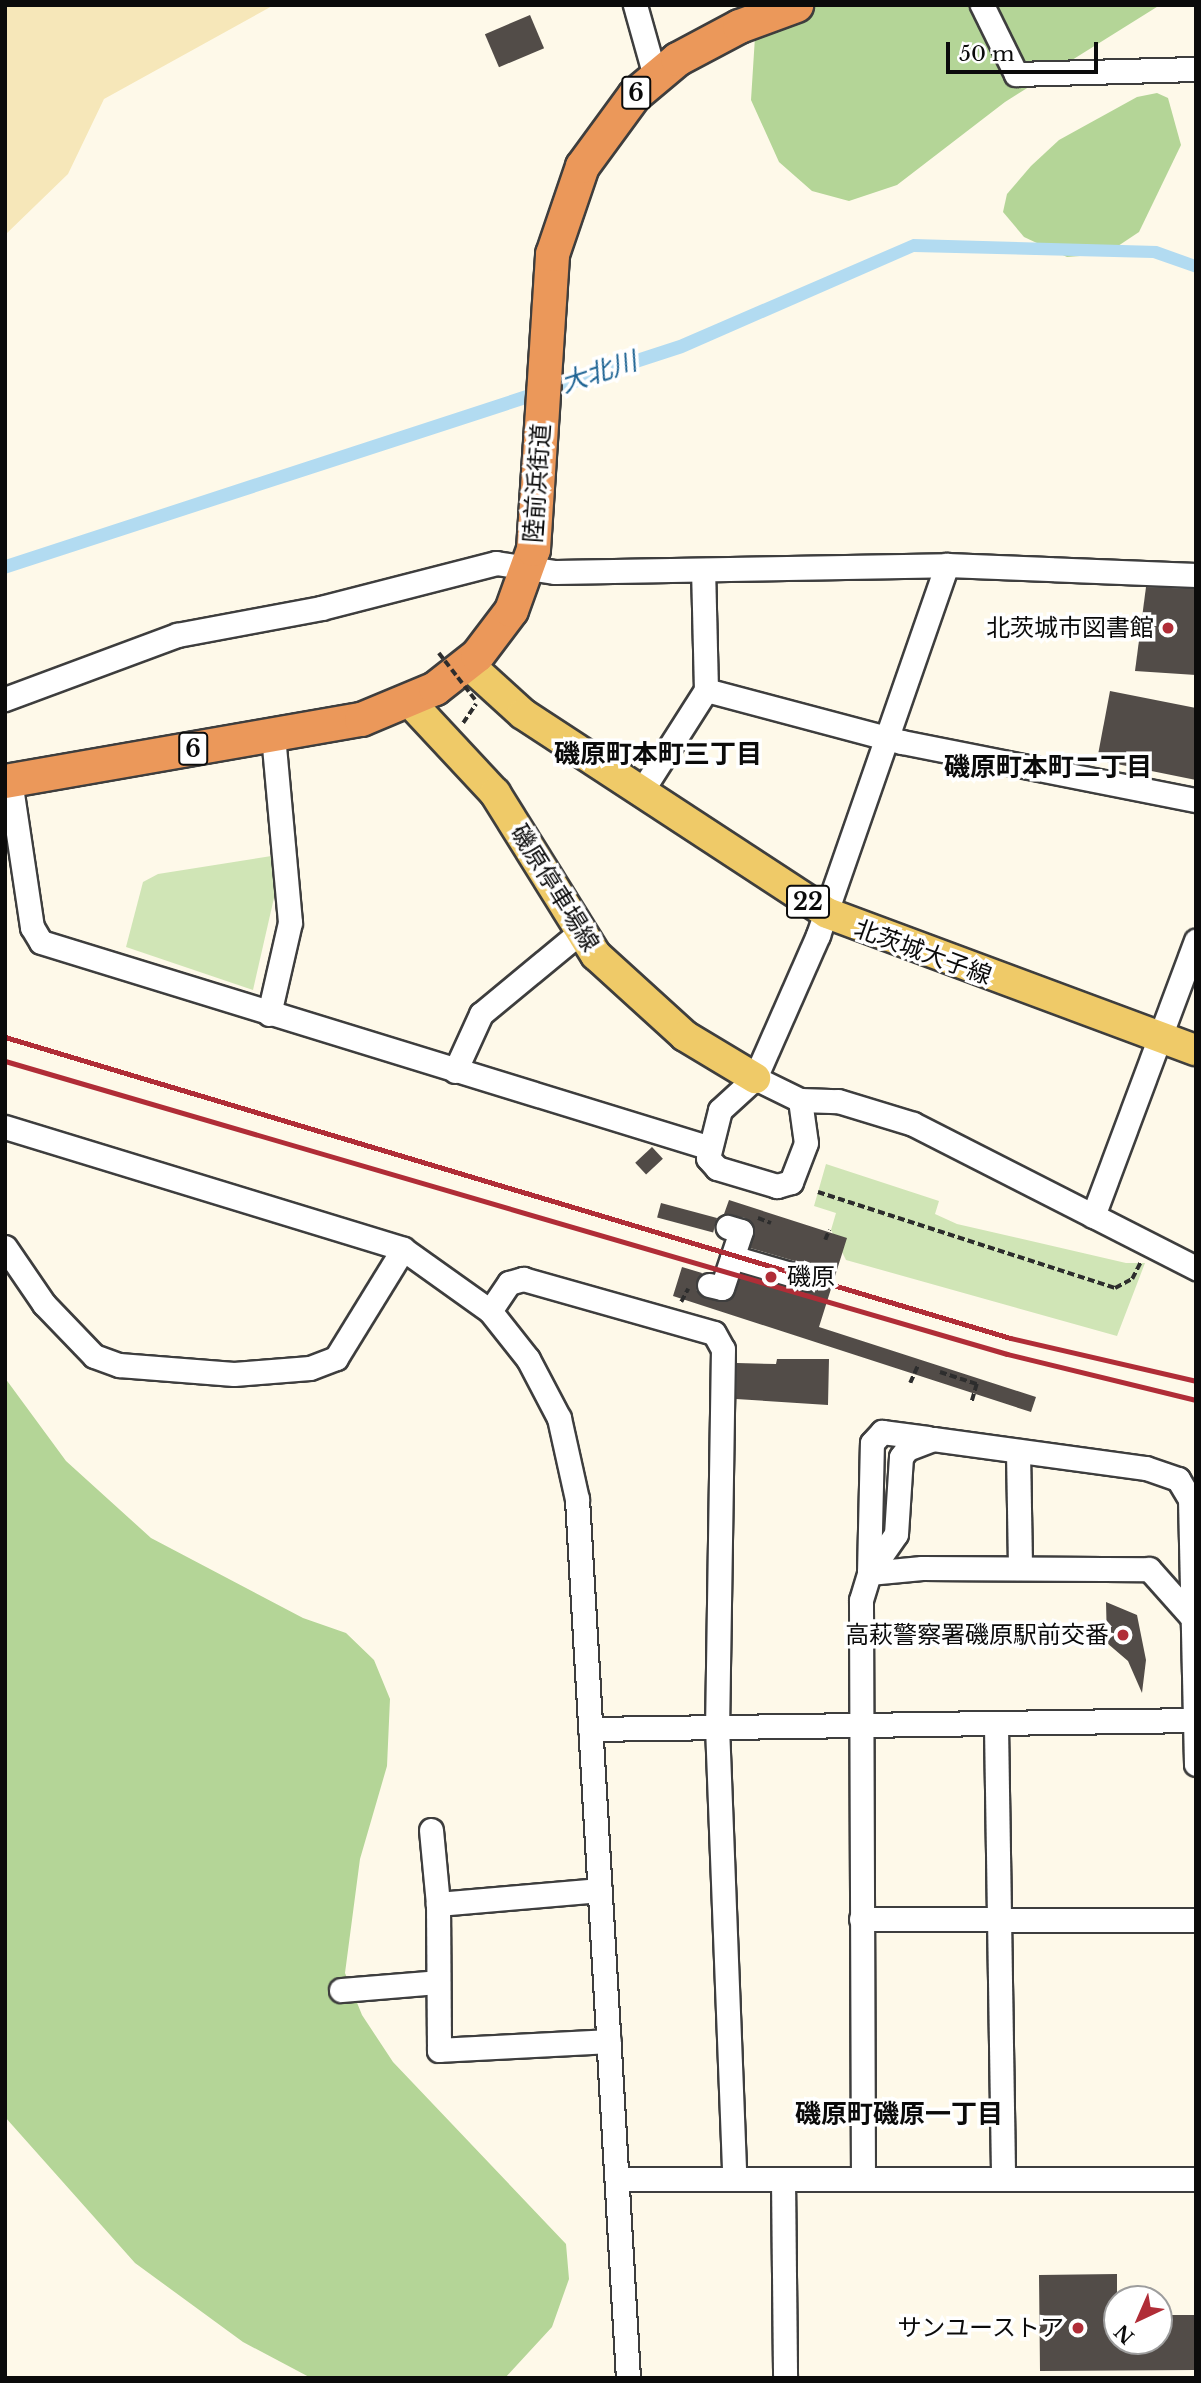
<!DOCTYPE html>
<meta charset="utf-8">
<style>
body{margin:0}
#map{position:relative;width:1201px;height:2383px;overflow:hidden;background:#fef9e9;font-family:"Libre Baskerville","Noto Sans JP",serif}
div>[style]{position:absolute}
.green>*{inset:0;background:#d0e5b6}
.forest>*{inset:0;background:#b4d597}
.sand>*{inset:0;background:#f6e7b9}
.water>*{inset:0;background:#b2dbf1}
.building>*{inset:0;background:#524c48;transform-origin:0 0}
.path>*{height:3.5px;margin-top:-1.75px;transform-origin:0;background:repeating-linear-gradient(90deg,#2d2d2d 0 7px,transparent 0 10.5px)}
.roads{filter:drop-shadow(2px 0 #3e3e3e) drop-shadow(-2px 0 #3e3e3e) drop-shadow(0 2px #3e3e3e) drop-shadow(0 -2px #3e3e3e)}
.minor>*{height:23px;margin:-11.5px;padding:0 11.5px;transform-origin:11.5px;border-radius:11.5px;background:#fff}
.major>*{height:30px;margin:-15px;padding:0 15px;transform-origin:15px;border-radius:15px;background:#efca68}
.highway>*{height:33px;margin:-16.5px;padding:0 16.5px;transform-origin:16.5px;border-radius:16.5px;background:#eb985a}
.rail>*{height:5px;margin:-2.5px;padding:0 2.5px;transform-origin:2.5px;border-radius:2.5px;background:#b02d37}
.path-bridge>*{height:3.5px;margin-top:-1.75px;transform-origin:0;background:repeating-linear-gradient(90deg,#2d2d2d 0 7px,transparent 0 10.5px)}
.dots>*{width:19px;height:19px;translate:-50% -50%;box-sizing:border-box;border:4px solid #fff;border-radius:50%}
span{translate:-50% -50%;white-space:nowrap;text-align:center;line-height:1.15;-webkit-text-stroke:7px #fff;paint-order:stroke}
.shield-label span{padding:2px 5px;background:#fff;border:2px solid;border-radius:5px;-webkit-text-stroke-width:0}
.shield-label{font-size:23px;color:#0b0b0b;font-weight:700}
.street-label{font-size:24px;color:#0b0b0b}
.poi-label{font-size:24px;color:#0b0b0b}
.right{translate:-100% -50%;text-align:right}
.left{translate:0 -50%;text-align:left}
.water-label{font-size:26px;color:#1d6393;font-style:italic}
.neighbourhood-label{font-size:26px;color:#0b0b0b;font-weight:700}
.frame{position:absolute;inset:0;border:7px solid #0b0b0b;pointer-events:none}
.north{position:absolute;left:1103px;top:2285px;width:70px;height:70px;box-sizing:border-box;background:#fff;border:2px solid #9d9d9d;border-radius:50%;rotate:224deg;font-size:19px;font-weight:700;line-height:28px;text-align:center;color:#0b0b0b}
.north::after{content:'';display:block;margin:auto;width:24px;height:32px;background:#b02d37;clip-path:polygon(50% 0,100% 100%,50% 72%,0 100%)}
.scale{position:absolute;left:946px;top:42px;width:152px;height:32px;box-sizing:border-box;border:4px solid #0b0b0b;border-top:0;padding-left:9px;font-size:21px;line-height:24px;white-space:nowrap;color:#0b0b0b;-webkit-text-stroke:5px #fff;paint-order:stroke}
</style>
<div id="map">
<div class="green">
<div style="clip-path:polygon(284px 854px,253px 990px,126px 947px,143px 882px,158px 874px)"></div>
<div style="clip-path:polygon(826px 1164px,939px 1201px,935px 1214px,957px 1224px,1126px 1263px,1145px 1263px,1117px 1336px,846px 1260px,831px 1230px,836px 1213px,814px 1206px)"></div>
</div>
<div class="forest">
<div style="clip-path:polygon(757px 5px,1160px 5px,1005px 102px,897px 185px,849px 201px,812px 191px,779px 162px,751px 100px)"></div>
<div style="clip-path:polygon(1157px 93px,1168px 98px,1181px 145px,1139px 232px,1106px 254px,1067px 257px,1024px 237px,1003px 212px,1007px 194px,1031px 166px,1059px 140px,1137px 97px)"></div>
<div style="clip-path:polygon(5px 1378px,66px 1461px,151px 1538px,303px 1618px,346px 1633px,374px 1660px,390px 1699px,387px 1766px,360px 1859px,345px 1973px,362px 2015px,393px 2062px,566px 2244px,569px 2279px,552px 2327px,505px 2378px,311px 2378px,243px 2342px,135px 2263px,5px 2117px)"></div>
</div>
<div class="sand">
<div style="clip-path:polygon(5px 5px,274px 5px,104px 99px,68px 174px,5px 235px)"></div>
</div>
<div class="water">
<div style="clip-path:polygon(913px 239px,1157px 246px,1196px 260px,1196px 273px,1153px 258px,914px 252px,683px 353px,5px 574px,5px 560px,679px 340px)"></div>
</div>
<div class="building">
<div style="left:530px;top:15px;width:36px;height:49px;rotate:67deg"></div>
<div style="clip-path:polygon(1146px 587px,1196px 589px,1196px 675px,1135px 671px)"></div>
<div style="clip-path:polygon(1110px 691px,1196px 708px,1196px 780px,1097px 760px)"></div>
<div style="left:652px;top:1147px;width:16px;height:23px;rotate:47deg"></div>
<div style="clip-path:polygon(729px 1200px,847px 1238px,819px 1327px,1036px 1397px,1031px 1412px,673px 1296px,682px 1267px,702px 1273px,696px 1290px,719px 1302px,732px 1298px,741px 1274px,804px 1293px,820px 1284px,812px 1266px,750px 1248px,754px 1227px,745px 1218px,724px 1214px)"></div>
<div style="left:661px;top:1203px;width:58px;height:15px;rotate:15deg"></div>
<div style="clip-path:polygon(777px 1359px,829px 1359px,828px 1405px,736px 1399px,737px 1363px,776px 1364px)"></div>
<div style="clip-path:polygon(1106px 1602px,1137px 1615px,1146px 1660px,1142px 1693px,1128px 1661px,1107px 1643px)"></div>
<div style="clip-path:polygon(1117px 2274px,1117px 2341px,1159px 2341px,1159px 2315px,1196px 2315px,1196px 2370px,1040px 2371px,1039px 2275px)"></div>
</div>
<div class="path">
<div style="left:463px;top:723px;width:23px;rotate:-56deg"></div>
<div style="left:818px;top:1192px;width:312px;rotate:17.9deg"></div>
<div style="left:1115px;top:1288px;width:19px;rotate:-28deg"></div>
<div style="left:1132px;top:1279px;width:20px;rotate:-63deg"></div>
<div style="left:758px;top:1218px;width:14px;rotate:21deg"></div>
<div style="left:825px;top:1240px;width:11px;rotate:-68deg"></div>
<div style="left:681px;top:1302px;width:15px;rotate:-62deg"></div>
<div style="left:940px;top:1372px;width:39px;rotate:18deg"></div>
<div style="left:977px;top:1384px;width:18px;rotate:106deg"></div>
<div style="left:910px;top:1383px;width:20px;rotate:-66deg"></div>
</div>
<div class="roads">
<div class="minor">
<div style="left:635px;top:5px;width:74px;rotate:74.3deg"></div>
<div style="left:982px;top:5px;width:77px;rotate:63.8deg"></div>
<div style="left:1016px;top:74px;width:180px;rotate:-1.6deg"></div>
<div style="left:706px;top:690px;width:203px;rotate:14.9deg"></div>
<div style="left:902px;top:742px;width:300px;rotate:11.2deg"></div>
<div style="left:5px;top:699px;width:184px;rotate:-20.4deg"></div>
<div style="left:177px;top:635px;width:147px;rotate:-10.6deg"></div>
<div style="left:321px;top:608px;width:181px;rotate:-14.4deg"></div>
<div style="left:496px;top:563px;width:60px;rotate:8.7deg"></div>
<div style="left:555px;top:572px;width:392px;rotate:-1deg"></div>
<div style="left:947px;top:565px;width:249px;rotate:2.3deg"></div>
<div style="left:10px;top:780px;width:149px;rotate:81.5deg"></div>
<div style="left:32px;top:927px;width:17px;rotate:59deg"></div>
<div style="left:41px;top:942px;width:697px;rotate:17.11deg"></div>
<div style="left:641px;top:792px;width:121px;rotate:-57.5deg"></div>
<div style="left:706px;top:690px;width:120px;rotate:-91.4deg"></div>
<div style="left:269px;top:1014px;width:94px;rotate:-77.1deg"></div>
<div style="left:290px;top:922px;width:188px;rotate:-95.2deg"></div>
<div style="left:455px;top:1071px;width:63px;rotate:-65.5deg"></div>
<div style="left:481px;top:1014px;width:127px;rotate:-39.6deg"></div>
<div style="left:755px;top:1078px;width:50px;rotate:26.1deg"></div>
<div style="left:800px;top:1100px;width:38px;rotate:2deg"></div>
<div style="left:838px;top:1101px;width:78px;rotate:17deg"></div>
<div style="left:913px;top:1124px;width:318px;rotate:27deg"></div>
<div style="left:800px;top:1100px;width:43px;rotate:82.1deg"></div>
<div style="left:806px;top:1143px;width:42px;rotate:111deg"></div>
<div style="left:791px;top:1182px;width:15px;rotate:164deg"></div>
<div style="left:777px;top:1186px;width:63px;rotate:-163.3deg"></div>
<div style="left:717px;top:1168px;width:13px;rotate:-132deg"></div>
<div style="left:708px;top:1158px;width:49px;rotate:-76deg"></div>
<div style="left:720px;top:1110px;width:47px;rotate:-42.4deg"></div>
<div style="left:755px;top:1078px;width:156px;rotate:-66.2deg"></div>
<div style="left:818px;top:935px;width:392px;rotate:-70.8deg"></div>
<div style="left:5px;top:1127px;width:416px;rotate:17deg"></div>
<div style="left:403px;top:1249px;width:107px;rotate:35.5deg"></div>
<div style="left:490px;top:1311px;width:61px;rotate:51.6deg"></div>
<div style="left:528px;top:1359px;width:67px;rotate:62.3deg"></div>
<div style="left:559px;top:1418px;width:83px;rotate:77.5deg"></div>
<div style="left:577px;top:1499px;width:880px;rotate:86.68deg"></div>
<div style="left:1093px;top:1216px;width:294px;rotate:-69.5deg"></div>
<div style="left:5px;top:1247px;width:69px;rotate:55.6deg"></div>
<div style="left:44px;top:1304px;width:72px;rotate:46.1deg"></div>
<div style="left:94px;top:1356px;width:27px;rotate:20deg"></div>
<div style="left:119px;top:1365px;width:115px;rotate:4.5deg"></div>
<div style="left:234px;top:1374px;width:76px;rotate:-4.5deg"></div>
<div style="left:310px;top:1368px;width:28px;rotate:-21deg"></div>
<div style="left:336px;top:1358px;width:128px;rotate:-58.4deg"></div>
<div style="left:732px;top:1257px;width:78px;rotate:16.3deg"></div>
<div style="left:709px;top:1285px;width:13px;rotate:13deg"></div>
<div style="left:722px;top:1288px;width:60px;rotate:-71.6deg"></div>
<div style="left:741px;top:1231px;width:14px;rotate:-163deg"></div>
<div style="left:490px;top:1311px;width:34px;rotate:-56deg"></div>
<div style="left:509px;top:1283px;width:15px;rotate:-16deg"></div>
<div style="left:523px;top:1279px;width:198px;rotate:15.8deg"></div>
<div style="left:714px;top:1333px;width:18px;rotate:61deg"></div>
<div style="left:723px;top:1349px;width:377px;rotate:90.9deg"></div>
<div style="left:717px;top:1726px;width:452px;rotate:87.8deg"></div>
<div style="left:1018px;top:1451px;width:117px;rotate:89deg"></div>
<div style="left:869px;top:1573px;width:53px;rotate:-5.4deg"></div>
<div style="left:922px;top:1568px;width:227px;rotate:0.3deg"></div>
<div style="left:1149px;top:1569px;width:62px;rotate:48.3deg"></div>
<div style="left:869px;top:1573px;width:130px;rotate:-88.7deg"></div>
<div style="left:872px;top:1443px;width:15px;rotate:-48deg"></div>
<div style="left:882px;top:1432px;width:46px;rotate:7.4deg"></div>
<div style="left:996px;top:1726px;width:451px;rotate:89.1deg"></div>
<div style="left:590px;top:1729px;width:606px;rotate:-0.85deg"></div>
<div style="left:431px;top:1830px;width:74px;rotate:84.6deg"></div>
<div style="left:600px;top:1890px;width:163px;rotate:175.1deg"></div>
<div style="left:438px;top:1904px;width:146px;rotate:89.6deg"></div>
<div style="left:439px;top:2050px;width:170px;rotate:-3deg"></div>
<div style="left:861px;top:1919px;width:335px;rotate:0.2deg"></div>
<div style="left:341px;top:1990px;width:97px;rotate:-4.7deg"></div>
<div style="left:617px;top:2179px;width:579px"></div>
<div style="left:783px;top:2179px;width:199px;rotate:89.4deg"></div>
<div style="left:863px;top:2179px;width:579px;rotate:-90.2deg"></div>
<div style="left:861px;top:1600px;width:28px;rotate:-73deg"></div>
<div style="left:869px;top:1573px;width:47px;rotate:-55.3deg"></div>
<div style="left:896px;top:1534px;width:77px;rotate:-86.3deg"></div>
<div style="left:901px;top:1457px;width:10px;rotate:-53deg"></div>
<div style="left:907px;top:1449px;width:28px;rotate:-21deg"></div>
<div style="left:933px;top:1439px;width:215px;rotate:7.8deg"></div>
<div style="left:1146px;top:1468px;width:34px;rotate:19deg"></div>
<div style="left:1178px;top:1479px;width:23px;rotate:59deg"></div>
<div style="left:1190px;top:1499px;width:265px;rotate:88.7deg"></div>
</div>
<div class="major">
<div style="left:468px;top:664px;width:74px;rotate:42.3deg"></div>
<div style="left:523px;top:714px;width:363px;rotate:33.2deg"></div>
<div style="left:827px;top:913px;width:394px;rotate:20.4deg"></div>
<div style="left:410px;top:702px;width:125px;rotate:47deg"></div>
<div style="left:495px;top:793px;width:191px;rotate:58.1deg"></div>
<div style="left:596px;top:955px;width:120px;rotate:42.3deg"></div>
<div style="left:685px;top:1036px;width:82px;rotate:31deg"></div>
</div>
<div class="highway">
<div style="left:5px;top:781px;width:361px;rotate:-9.9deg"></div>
<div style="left:361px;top:719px;width:80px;rotate:-22.7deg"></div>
<div style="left:435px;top:688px;width:53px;rotate:-38.2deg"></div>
<div style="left:477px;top:655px;width:56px;rotate:-52.9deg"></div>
<div style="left:511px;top:610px;width:65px;rotate:-70.2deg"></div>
<div style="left:533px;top:549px;width:296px;rotate:-86.3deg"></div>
<div style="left:552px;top:254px;width:93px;rotate:-71.2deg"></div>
<div style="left:582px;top:166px;width:88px;rotate:-53.8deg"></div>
<div style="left:634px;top:95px;width:56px;rotate:-39.9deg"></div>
<div style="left:677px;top:59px;width:70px;rotate:-28deg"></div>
<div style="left:739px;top:26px;width:61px;rotate:-20.2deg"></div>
</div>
</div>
<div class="rail">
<div style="left:5px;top:1037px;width:1049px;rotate:16.67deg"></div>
<div style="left:1010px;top:1338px;width:191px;rotate:13deg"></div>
<div style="left:5px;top:1061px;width:1044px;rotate:16.3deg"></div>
<div style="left:1007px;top:1354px;width:195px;rotate:13.7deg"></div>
</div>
<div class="path-bridge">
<div style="left:439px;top:653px;width:62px;rotate:52.2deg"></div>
</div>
<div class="dots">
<div style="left:1168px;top:628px;background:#b02d37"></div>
<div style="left:771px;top:1277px;background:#b02d37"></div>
<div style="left:1123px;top:1635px;background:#b02d37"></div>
<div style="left:1078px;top:2328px;background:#b02d37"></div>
</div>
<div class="shield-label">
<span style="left:636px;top:93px">6</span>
<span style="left:193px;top:749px">6</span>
<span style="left:808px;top:902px">22</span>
</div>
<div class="street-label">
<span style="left:537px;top:483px;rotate:-86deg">陸前浜街道</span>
<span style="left:555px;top:888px;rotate:58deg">磯原停車場線</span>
<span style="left:923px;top:952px;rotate:20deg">北茨城大子線</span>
</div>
<div class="poi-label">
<span class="right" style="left:1154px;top:628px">北茨城市図書館</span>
<span class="left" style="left:787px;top:1277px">磯原</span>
<span class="right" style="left:1109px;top:1635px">高萩警察署磯原駅前交番</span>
<span class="right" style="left:1064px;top:2328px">サンユーストア</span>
</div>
<div class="water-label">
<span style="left:599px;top:373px;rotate:-18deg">大北川</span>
</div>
<div class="neighbourhood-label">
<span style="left:658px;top:755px">磯原町本町三丁目</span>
<span style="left:1048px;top:768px">磯原町本町二丁目</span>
<span style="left:899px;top:2115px">磯原町磯原一丁目</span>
</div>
<div class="frame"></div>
<div class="north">N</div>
<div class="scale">50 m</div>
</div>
